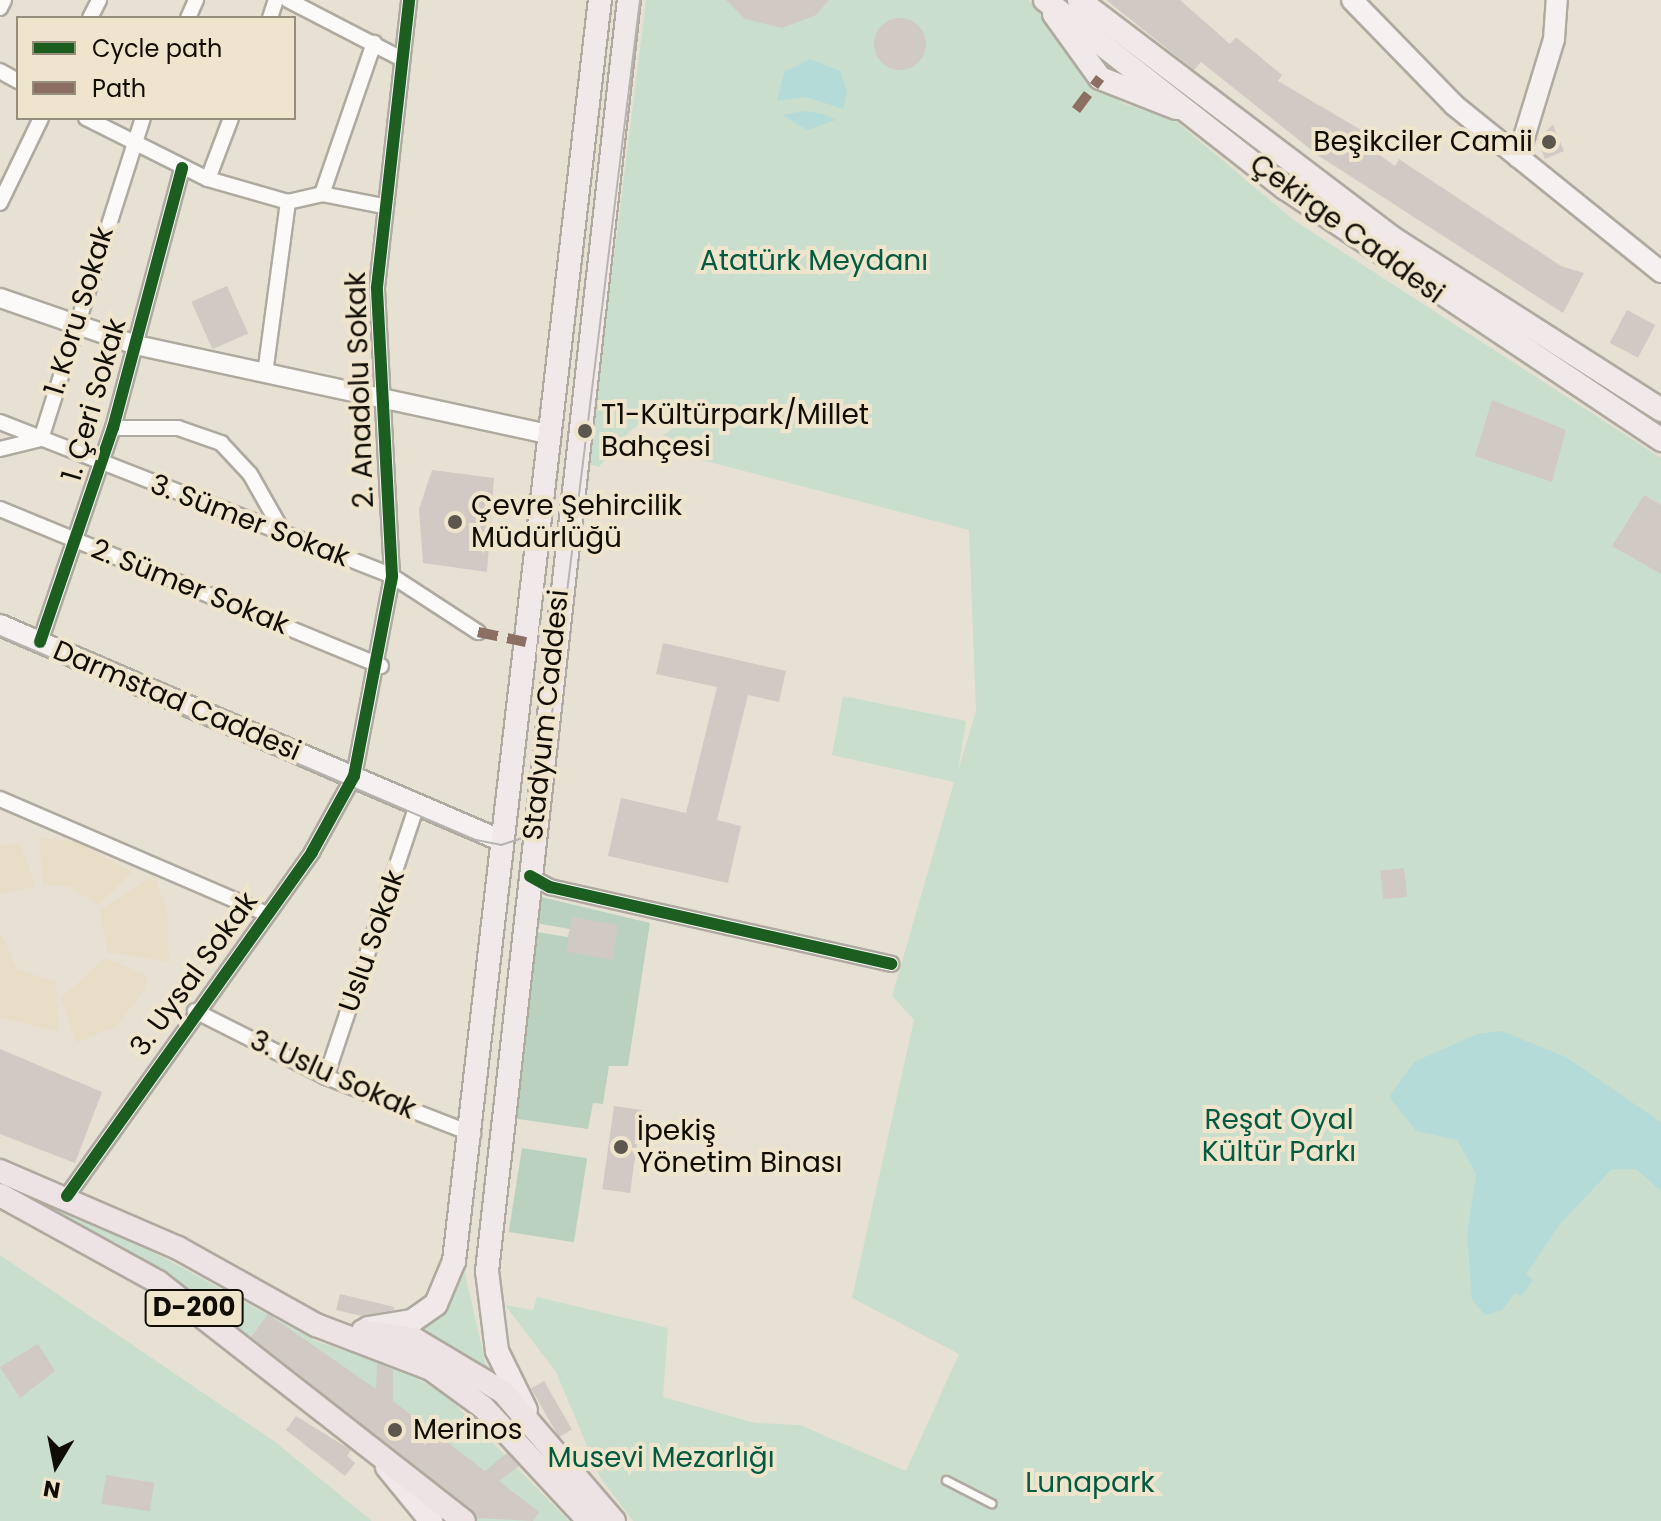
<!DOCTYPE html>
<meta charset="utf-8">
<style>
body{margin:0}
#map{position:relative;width:1661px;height:1521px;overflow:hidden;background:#e7e1d4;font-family:Poppins,sans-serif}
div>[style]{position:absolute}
.built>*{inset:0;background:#e8ddc6}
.green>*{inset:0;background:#cadecd}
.forest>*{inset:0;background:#bad1bf;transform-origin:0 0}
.water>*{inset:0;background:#b5dbd8}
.building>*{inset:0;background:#d1c9c3;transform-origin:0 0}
.round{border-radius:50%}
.roads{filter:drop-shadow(2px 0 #afaaa0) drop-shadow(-2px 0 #afaaa0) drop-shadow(0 2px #afaaa0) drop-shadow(0 -2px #afaaa0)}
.service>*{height:7px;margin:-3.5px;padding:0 3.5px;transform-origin:3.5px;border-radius:3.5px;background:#fbfaf9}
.minor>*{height:14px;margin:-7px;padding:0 7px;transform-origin:7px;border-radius:7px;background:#fbfaf9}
.tertiary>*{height:18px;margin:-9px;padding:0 9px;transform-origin:9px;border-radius:9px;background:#fbfaf9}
.secondary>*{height:20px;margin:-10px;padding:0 10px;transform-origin:10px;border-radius:10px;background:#f6f1f1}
.primary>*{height:22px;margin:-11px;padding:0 11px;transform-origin:11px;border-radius:11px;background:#f1e9e9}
.trunk>*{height:22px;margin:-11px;padding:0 11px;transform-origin:11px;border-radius:11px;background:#eee3e4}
.tram>*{height:2px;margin:-1px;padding:0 1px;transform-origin:1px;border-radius:1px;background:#b6b4b1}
.quiet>*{height:10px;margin-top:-5px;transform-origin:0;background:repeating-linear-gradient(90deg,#8d6e63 0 20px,transparent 0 30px)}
.cycleway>*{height:12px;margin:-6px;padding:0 6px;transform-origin:6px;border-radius:6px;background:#1b5e20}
.dots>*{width:22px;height:22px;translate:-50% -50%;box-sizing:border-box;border:4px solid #efe4cc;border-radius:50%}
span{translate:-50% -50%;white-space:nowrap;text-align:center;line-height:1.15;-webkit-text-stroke:8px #efe4cc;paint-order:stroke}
.shield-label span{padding:2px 6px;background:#efe4cc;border:2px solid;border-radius:6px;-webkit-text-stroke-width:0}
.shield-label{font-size:26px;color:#100d05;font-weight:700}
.poi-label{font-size:28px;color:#100d05}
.right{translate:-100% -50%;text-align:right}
.left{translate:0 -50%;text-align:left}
.street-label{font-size:28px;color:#100d05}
.park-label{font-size:28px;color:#005b40}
.legend{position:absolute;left:16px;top:16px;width:280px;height:104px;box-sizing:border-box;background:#efe4cc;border:2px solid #968e7c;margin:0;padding:10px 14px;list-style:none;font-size:24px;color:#100d05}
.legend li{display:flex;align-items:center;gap:16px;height:40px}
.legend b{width:40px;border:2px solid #968e7c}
.north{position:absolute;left:16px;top:1425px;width:80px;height:80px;-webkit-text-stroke:6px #efe4cc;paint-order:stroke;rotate:190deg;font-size:22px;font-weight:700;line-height:32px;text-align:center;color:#100d05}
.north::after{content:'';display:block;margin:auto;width:28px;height:36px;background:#100d05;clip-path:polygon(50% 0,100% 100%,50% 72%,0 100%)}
</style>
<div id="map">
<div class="built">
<div style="clip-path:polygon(39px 838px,75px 841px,132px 872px,99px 905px,68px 886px,43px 885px)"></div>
<div style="clip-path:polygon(20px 843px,35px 886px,0 894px,0 846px)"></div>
<div style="clip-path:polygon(154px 876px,167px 909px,169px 962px,108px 952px,100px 910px)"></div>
<div style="clip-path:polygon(0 931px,17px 969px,56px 982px,58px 1032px,0 1017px)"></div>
<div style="clip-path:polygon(105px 958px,148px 976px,145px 989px,117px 1026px,76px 1043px,61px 998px)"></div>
</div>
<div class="green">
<div style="clip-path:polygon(646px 0,1028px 0,1059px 28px,1071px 61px,1097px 87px,1127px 105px,1165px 112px,1295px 221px,1661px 458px,1661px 1521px,633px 1521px,600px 1477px,556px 1372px,505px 1305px,533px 1310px,537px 1297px,668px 1328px,663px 1397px,755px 1423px,800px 1425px,906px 1471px,959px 1354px,852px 1298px,914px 1020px,892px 996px,954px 782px,832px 755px,843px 696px,966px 721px,958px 771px,976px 711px,969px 530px,648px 446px,683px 421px,672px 403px,631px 430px,599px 467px,588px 464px)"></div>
<div style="clip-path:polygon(0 1185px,157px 1254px,316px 1341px,404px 1371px,446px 1395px,569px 1521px,472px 1521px)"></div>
<div style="clip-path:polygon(0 1255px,274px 1441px,372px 1521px,0 1521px)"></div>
<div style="clip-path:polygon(464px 1269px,485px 1361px,505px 1404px,393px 1336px,440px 1314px)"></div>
</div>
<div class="forest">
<div style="clip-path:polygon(537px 896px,650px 923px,628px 1066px,609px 1066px,603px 1104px,593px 1103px,588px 1129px,511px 1118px,537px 932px,568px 937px,570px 929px,535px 923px)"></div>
<div style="left:522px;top:1148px;width:66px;height:85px;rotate:9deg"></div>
</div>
<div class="water">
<div style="clip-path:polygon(810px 59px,840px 71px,847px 91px,843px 109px,806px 97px,777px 101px,784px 72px)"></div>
<div style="clip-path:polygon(805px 111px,823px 114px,836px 120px,807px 130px,782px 115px)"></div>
<div style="clip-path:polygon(1502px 1031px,1566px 1057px,1661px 1122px,1661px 1191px,1636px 1169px,1612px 1169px,1560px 1224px,1526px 1274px,1533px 1280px,1521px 1297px,1515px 1293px,1502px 1310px,1485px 1315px,1472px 1300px,1467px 1235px,1476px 1174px,1457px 1140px,1416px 1131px,1389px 1097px,1414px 1062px,1477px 1034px)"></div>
</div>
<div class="building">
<div style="clip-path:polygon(726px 0,829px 0,816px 15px,782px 28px,745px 19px)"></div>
<div style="clip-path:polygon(1106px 0,1180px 0,1230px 44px,1236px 37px,1282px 75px,1278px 81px,1361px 130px,1357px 139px,1395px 166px,1399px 159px,1561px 266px,1584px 273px,1563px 313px,1319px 156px,1201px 62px,1194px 70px)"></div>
<div class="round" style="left:874px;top:18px;width:52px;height:52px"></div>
<div style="clip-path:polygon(1553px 125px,1564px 151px,1545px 159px,1537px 139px)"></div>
<div style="left:227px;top:286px;width:52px;height:39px;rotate:66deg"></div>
<div style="left:1627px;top:310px;width:32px;height:37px;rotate:28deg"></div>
<div style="clip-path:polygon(1492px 400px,1566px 430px,1552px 482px,1475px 456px)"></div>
<div style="clip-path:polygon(432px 470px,494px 478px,487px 572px,423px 563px,419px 509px)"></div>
<div style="clip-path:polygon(1644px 495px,1661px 505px,1661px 574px,1612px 546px)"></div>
<div style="clip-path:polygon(663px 643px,786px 671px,779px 702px,748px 695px,717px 820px,741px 826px,728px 883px,608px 856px,621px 798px,686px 813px,717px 687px,656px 674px)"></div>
<div style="left:1404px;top:868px;width:29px;height:24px;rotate:84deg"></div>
<div style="left:572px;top:917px;width:47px;height:35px;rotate:10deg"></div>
<div style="clip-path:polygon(0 1049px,102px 1092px,75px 1163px,0 1134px)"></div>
<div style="left:614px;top:1106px;width:28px;height:84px;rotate:8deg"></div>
<div style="clip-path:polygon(340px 1294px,394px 1307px,394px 1310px,362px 1316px,336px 1310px)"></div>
<div style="clip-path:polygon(268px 1314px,376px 1389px,377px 1363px,393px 1370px,393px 1401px,485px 1471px,507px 1453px,519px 1466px,499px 1481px,539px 1512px,533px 1521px,477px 1518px,251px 1337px)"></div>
<div style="clip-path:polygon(38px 1344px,55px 1371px,20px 1398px,0 1367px)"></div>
<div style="left:544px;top:1381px;width:56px;height:15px;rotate:60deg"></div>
<div style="clip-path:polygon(296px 1416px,351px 1450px,347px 1456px,355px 1463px,345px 1476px,286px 1430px)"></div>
<div style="left:106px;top:1475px;width:49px;height:29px;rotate:9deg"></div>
</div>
<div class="roads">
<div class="service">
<div style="left:946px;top:1480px;width:51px;rotate:27.1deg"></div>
</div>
<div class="minor">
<div style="left:288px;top:0;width:128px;rotate:27.4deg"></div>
<div style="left:0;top:8px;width:9px;rotate:-63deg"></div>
<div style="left:90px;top:18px;width:20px;rotate:-63deg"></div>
<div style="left:188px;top:18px;width:20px;rotate:-66deg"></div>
<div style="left:270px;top:18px;width:19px;rotate:-72deg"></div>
<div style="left:0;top:71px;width:21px;rotate:29deg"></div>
<div style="left:86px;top:118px;width:136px;rotate:26.6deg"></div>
<div style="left:208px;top:179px;width:83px;rotate:16deg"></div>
<div style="left:288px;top:202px;width:35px;rotate:-13deg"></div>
<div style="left:322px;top:194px;width:63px;rotate:11deg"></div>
<div style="left:208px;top:179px;width:65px;rotate:-69.3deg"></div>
<div style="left:322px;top:194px;width:160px;rotate:-71deg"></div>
<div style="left:0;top:203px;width:94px;rotate:-64.2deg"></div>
<div style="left:265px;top:374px;width:174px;rotate:-82.4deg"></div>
<div style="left:0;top:422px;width:421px;rotate:21.4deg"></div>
<div style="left:392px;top:576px;width:103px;rotate:33.1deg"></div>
<div style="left:113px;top:428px;width:65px"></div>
<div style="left:178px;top:428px;width:46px;rotate:19.2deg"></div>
<div style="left:221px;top:443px;width:42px;rotate:46.9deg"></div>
<div style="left:250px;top:474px;width:69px;rotate:60.5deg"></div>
<div style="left:0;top:449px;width:42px;rotate:-13.7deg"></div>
<div style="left:41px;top:439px;width:337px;rotate:-72.4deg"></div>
<div style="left:0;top:509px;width:412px;rotate:22.4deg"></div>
<div style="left:40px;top:642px;width:226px;rotate:-71.2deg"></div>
<div style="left:113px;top:428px;width:269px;rotate:-75.1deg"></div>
<div style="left:0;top:799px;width:291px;rotate:23.3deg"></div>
<div style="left:530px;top:876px;width:23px;rotate:29deg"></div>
<div style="left:550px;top:887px;width:350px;rotate:12.7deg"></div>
<div style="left:195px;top:1011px;width:147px;rotate:26.7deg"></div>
<div style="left:326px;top:1077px;width:158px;rotate:21.2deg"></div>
<div style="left:326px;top:1077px;width:287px;rotate:-71.5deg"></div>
<div style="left:67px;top:1196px;width:422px;rotate:-54.5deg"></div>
<div style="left:312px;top:852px;width:87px;rotate:-61.1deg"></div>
<div style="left:354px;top:776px;width:204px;rotate:-79.2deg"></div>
<div style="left:392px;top:576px;width:289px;rotate:-93deg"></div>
<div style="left:377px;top:287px;width:289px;rotate:-83.6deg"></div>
</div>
<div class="tertiary">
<div style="left:0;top:298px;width:144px;rotate:19.1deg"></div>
<div style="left:136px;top:345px;width:421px;rotate:12.2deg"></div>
</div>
<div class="secondary">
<div style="left:1352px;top:0;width:146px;rotate:45.8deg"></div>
<div style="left:1454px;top:105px;width:266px;rotate:38.9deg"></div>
<div style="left:1518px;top:157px;width:123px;rotate:-73deg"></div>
<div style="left:1554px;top:39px;width:39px;rotate:-86deg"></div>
<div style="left:0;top:625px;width:546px;rotate:23.28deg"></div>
</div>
<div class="primary">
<div style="left:1045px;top:0;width:305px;rotate:38.1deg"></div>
<div style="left:1285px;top:188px;width:453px;rotate:33.8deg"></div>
<div style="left:1079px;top:0;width:395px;rotate:37.2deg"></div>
<div style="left:1394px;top:239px;width:317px;rotate:32.6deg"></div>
<div style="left:1054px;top:14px;width:79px;rotate:54.3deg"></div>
<div style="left:1100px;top:78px;width:82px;rotate:21.5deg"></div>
<div style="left:368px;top:1328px;width:45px;rotate:-9deg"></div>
<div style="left:412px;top:1321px;width:29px;rotate:-35deg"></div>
<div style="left:436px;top:1304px;width:47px;rotate:-67.3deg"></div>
<div style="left:454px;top:1261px;width:1269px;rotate:-83.4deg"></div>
<div style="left:526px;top:1410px;width:66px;rotate:-116.2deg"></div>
<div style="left:497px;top:1351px;width:81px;rotate:-97.1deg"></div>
<div style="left:487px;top:1271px;width:1279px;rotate:-83.63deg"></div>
<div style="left:387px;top:1467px;width:70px;rotate:50.8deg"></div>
</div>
<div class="trunk">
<div style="left:0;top:1171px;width:194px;rotate:23.4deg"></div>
<div style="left:178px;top:1248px;width:158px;rotate:29.2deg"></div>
<div style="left:316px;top:1325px;width:123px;rotate:20.9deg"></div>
<div style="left:431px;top:1369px;width:64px;rotate:36.2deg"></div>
<div style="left:483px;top:1407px;width:156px;rotate:47.1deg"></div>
<div style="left:0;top:1195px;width:180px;rotate:28.8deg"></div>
<div style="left:158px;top:1282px;width:388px;rotate:38deg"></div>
<div style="left:363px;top:1331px;width:52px;rotate:8.9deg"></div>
<div style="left:414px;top:1339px;width:104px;rotate:30.8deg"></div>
<div style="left:503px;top:1392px;width:170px;rotate:49.3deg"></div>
</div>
</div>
<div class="tram">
<div style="left:0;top:636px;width:518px;rotate:23.2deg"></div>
<div style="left:476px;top:840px;width:25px;rotate:11deg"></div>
<div style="left:501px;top:845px;width:20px;rotate:-18deg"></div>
<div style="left:520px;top:839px;width:34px;rotate:-54deg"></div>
<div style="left:540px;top:811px;width:817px;rotate:-82.97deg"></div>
</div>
<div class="quiet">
<div style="left:1076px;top:110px;width:40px;rotate:-53deg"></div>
<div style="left:478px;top:632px;width:49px;rotate:11.8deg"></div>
</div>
<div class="cycleway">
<div style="left:40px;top:642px;width:226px;rotate:-71.2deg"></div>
<div style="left:113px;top:428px;width:269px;rotate:-75.1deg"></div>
<div style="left:530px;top:876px;width:23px;rotate:29deg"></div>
<div style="left:550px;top:887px;width:350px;rotate:12.7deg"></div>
<div style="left:67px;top:1196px;width:422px;rotate:-54.5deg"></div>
<div style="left:312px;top:852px;width:87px;rotate:-61.1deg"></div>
<div style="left:354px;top:776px;width:204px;rotate:-79.2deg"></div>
<div style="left:392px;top:576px;width:289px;rotate:-93deg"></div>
<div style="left:377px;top:287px;width:289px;rotate:-83.6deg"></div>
</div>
<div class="dots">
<div style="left:1549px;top:142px;background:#5b574d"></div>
<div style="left:585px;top:431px;background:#5b574d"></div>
<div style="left:455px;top:522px;background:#5b574d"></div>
<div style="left:621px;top:1147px;background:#5b574d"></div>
<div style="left:395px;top:1430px;background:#5b574d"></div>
</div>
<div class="shield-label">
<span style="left:194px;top:1308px">D-200</span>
</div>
<div class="poi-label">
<span class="right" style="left:1533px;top:142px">Beşikciler Camii</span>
<span class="left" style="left:601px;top:431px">T1-Kültürpark/Millet<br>Bahçesi</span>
<span class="left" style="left:471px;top:522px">Çevre Şehircilik<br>Müdürlüğü</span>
<span class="left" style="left:637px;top:1147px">İpekiş<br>Yönetim Binası</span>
<span class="left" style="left:413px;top:1430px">Merinos</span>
</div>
<div class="street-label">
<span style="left:1347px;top:229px;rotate:36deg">Çekirge Caddesi</span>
<span style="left:79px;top:311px;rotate:-73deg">1. Koru Sokak</span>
<span style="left:360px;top:390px;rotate:-92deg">2. Anadolu Sokak</span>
<span style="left:94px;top:400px;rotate:-74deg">1. Çeri Sokak</span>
<span style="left:250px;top:521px;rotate:21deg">3. Sümer Sokak</span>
<span style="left:190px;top:587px;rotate:22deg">2. Sümer Sokak</span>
<span style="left:177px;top:701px;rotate:23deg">Darmstad Caddesi</span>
<span style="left:546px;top:715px;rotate:-84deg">Stadyum Caddesi</span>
<span style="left:372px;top:941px;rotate:-71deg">Uslu Sokak</span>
<span style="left:194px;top:974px;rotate:-54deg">3. Uysal Sokak</span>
<span style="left:333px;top:1075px;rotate:24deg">3. Uslu Sokak</span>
</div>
<div class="park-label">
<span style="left:814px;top:261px">Atatürk Meydanı</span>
<span style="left:1279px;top:1136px">Reşat Oyal<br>Kültür Parkı</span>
<span style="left:661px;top:1458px">Musevi Mezarlığı</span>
<span style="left:1090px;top:1483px">Lunapark</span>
</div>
<ul class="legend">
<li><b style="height:10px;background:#1b5e20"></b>Cycle path</li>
<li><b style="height:10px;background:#8d6e63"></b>Path</li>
</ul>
<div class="north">N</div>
</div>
